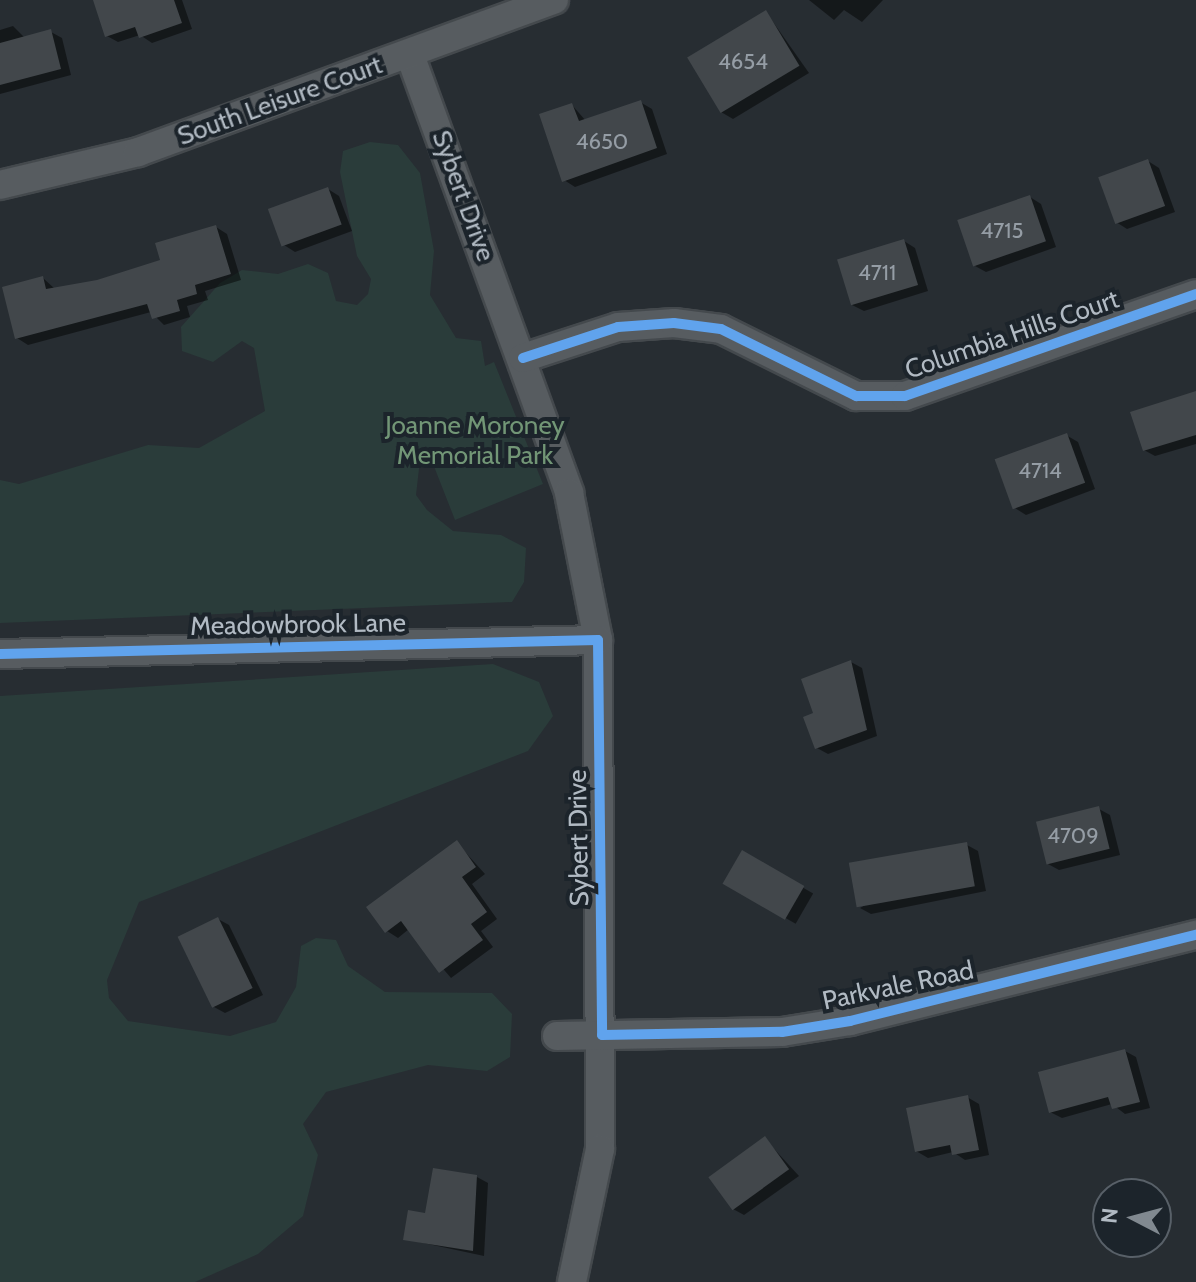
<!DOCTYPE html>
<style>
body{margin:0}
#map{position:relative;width:1196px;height:1282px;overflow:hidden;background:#272d32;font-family:Cabin,sans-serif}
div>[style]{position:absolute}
.green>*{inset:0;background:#2a3c3a}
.shadow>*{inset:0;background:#0007;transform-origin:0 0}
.building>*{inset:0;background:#42474b;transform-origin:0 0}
.roads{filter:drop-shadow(2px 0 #44494d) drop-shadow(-2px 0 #44494d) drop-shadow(0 2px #44494d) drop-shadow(0 -2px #44494d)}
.street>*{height:28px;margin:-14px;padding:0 14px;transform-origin:14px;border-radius:14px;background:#575c60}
.cycleway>*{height:10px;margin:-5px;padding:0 5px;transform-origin:5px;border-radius:5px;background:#60a3ed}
span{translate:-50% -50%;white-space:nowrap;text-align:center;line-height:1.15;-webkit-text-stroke:8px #1c242b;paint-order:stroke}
.number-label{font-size:22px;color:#959da5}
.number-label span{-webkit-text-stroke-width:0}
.street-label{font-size:26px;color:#b1bac3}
.park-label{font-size:26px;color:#729676}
.north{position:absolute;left:1092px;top:1178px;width:80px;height:80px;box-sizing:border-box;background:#1c242b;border:2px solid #586068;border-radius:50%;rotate:276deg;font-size:22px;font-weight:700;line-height:32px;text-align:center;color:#b1bac3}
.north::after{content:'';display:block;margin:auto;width:28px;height:36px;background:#818990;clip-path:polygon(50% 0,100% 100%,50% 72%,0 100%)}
</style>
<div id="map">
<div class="green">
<div style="clip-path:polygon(370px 142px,398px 145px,420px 173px,434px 251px,430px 295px,456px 338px,481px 341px,485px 366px,494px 362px,543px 484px,455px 520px,426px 446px,421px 451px,416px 495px,427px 510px,453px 531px,501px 535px,526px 548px,524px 582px,512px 602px,0 623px,0 480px,19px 484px,148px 445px,199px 448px,265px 411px,254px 348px,242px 341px,213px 362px,182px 351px,181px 327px,220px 283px,242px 270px,278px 274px,308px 264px,328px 273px,336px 301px,357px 305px,368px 294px,371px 279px,357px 256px,340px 172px,343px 151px)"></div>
<div style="clip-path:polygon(493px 664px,539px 682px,553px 716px,528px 751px,139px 902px,107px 980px,109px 998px,128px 1021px,230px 1036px,276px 1022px,296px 987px,301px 946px,316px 938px,336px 940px,348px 966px,385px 992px,492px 993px,512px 1014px,510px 1057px,487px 1071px,428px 1065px,326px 1092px,303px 1124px,318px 1155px,303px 1216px,258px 1254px,195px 1282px,0 1282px,0 696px)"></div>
</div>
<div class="shadow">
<div style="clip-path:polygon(95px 0,182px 0,192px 29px,152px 43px,140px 35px,118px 42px,107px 36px)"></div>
<div style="clip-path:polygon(809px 0,883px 0,862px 22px,844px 10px,834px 20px)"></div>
<div style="clip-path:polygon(766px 12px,809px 73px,733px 119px,721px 112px)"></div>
<div style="clip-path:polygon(13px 26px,25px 38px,51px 32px,62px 38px,71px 75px,0 94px,0 30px)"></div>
<div style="clip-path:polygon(640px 102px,652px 109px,667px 154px,575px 187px,564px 180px,572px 105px,586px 121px)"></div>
<div style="clip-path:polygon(1148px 161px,1159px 168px,1175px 212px,1127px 229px,1116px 222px)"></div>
<div style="clip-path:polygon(328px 189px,339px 196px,352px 231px,295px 252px,284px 245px)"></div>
<div style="clip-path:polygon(1030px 197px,1041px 204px,1056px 247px,986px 272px,975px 266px)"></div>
<div style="clip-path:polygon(216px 227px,227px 234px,241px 280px,205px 291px,208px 300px,187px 306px,190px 317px,164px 325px,151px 312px,28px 345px,17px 338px,43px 278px,55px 289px,98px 282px,163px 261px)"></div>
<div style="clip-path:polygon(904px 241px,915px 248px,928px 291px,864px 311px,852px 305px)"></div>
<div style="clip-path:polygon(1196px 395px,1196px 444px,1155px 456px,1144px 450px)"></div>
<div style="clip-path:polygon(1066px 435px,1078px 442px,1095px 489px,1026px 515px,1015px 508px)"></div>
<div style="clip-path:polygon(851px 662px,862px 668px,877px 736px,828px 754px,817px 748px,816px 714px)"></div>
<div style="clip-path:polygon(1099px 809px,1110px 815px,1120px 855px,1059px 870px,1048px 864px)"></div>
<div style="clip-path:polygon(457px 843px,485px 874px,472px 884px,497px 919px,481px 931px,493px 947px,451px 978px,409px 929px,398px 938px,387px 931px)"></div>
<div style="clip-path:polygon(967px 845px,978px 851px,986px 891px,871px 914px,860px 908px)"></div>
<div style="left:743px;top:853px;width:81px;height:35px;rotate:30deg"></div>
<div style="clip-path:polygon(218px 919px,229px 925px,263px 995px,225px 1013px,214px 1007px)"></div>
<div style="clip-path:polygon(1125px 1051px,1136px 1057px,1150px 1108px,1125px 1114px,1112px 1104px,1062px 1118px,1050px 1112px)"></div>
<div style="clip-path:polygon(967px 1097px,979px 1104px,989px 1155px,965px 1160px,953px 1152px,928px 1158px,916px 1151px)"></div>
<div style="clip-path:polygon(765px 1139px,799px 1176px,744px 1215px,733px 1209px)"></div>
<div style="clip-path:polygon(477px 1177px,488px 1183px,484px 1256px,405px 1239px)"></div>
</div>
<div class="building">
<div style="clip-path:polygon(93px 0,174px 0,182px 23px,139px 38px,135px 27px,105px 37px)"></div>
<div style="left:766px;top:10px;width:65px;height:92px;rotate:59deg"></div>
<div style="clip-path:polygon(51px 29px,61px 69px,0 85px,0 43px)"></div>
<div style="clip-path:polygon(641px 100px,657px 148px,562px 182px,539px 114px,572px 103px,579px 121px)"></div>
<div style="left:1148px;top:159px;width:50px;height:53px;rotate:70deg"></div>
<div style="left:328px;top:187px;width:40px;height:64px;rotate:70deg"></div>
<div style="left:1030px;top:195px;width:49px;height:77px;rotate:71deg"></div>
<div style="clip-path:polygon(216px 225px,231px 274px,195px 285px,197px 294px,177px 300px,180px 311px,152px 319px,147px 304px,15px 339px,2px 287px,43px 276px,46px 289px,97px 280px,160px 260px,155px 243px)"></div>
<div style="left:904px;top:239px;width:48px;height:70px;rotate:73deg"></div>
<div style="clip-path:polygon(1196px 391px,1196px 435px,1143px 451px,1130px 412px)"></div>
<div style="left:1067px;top:433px;width:53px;height:77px;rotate:70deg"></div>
<div style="clip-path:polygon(851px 660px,867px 730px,815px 749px,803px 717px,813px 713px,801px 679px)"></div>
<div style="left:1099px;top:806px;width:44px;height:65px;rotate:76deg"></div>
<div style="clip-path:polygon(457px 840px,476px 867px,462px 877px,487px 912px,471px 924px,483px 940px,439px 973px,401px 921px,385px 933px,366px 907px)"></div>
<div style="left:967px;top:842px;width:45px;height:120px;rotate:80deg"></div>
<div style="left:742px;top:850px;width:72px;height:39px;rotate:30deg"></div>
<div style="left:218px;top:917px;width:79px;height:45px;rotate:64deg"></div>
<div style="clip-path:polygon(1125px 1049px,1140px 1102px,1112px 1109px,1108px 1097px,1049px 1113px,1038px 1072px)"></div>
<div style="clip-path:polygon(968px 1095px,979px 1150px,952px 1155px,950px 1145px,915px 1152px,906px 1108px)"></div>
<div style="left:765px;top:1136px;width:41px;height:70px;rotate:54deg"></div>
<div style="clip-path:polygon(433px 1168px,477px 1175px,473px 1251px,403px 1240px,408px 1210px,425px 1213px)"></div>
</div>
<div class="roads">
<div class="street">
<div style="left:410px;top:55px;width:466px;rotate:70deg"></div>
<div style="left:569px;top:493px;width:150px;rotate:78.8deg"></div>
<div style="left:598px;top:640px;width:509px;rotate:89.77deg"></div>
<div style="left:600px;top:1149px;width:136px;rotate:101.9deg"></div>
<div style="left:0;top:185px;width:142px;rotate:-13.4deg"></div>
<div style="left:138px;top:152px;width:443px;rotate:-20.1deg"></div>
<div style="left:523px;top:358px;width:100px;rotate:-18.1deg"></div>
<div style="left:618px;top:327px;width:56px;rotate:-4.1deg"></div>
<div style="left:674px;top:323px;width:47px;rotate:7.3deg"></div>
<div style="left:721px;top:329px;width:151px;rotate:26.4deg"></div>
<div style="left:856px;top:396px;width:49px"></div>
<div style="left:905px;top:396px;width:308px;rotate:-19.3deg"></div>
<div style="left:0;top:654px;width:598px;rotate:-1.34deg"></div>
<div style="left:557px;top:1036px;width:225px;rotate:-1deg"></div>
<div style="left:782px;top:1032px;width:69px;rotate:-9.2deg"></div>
<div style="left:850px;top:1021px;width:357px;rotate:-14deg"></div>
</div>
</div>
<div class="cycleway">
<div style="left:523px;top:358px;width:100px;rotate:-18.1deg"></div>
<div style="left:618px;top:327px;width:56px;rotate:-4.1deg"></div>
<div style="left:674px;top:323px;width:47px;rotate:7.3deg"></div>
<div style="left:721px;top:329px;width:151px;rotate:26.4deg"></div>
<div style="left:856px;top:396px;width:49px"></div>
<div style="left:905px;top:396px;width:308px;rotate:-19.3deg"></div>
<div style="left:0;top:654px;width:598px;rotate:-1.34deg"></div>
<div style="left:598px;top:640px;width:395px;rotate:89.4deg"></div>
<div style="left:602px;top:1035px;width:180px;rotate:-1deg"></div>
<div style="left:782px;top:1032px;width:69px;rotate:-9.2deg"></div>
<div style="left:850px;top:1021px;width:357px;rotate:-14deg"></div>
</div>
<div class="number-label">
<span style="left:743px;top:62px">4654</span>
<span style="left:602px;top:142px">4650</span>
<span style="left:1002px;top:231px">4715</span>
<span style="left:877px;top:273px">4711</span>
<span style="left:1040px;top:471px">4714</span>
<span style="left:1073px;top:836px">4709</span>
</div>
<div class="street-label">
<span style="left:280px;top:101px;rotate:-20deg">South Leisure Court</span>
<span style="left:463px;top:196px;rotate:70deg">Sybert Drive</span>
<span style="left:1012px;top:335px;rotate:-19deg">Columbia Hills Court</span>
<span style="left:298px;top:625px;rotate:-1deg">Meadowbrook Lane</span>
<span style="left:579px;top:838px;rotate:-91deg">Sybert Drive</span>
<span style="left:898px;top:986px;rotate:-12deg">Parkvale Road</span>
</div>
<div class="park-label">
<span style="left:475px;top:441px">Joanne Moroney<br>Memorial Park</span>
</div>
<div class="north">N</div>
</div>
